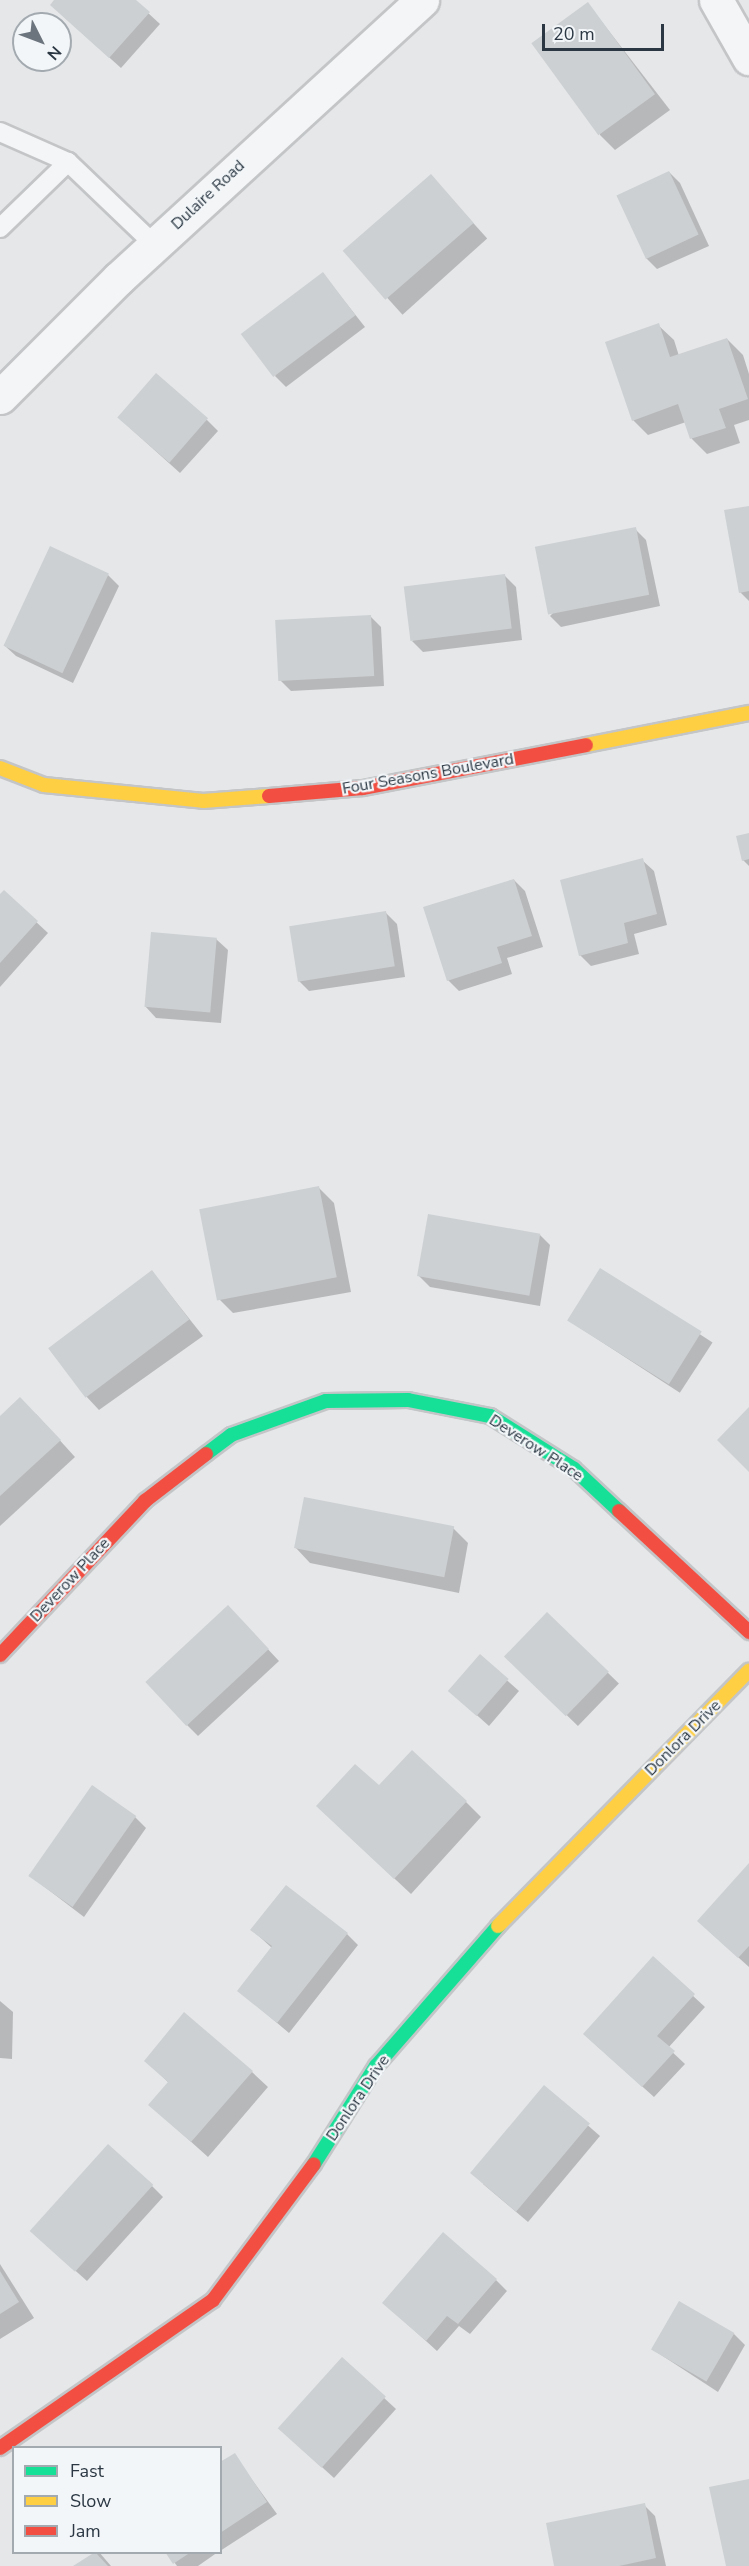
<!DOCTYPE html>
<style>
body{margin:0}
#map{position:relative;width:749px;height:2566px;overflow:hidden;background:#e5e7e9;font-family:"Nunito Sans",sans-serif}
div>[style]{position:absolute}
.shadow>*{inset:0;background:#0003;transform-origin:0 0}
.building>*{inset:0;background:#cdd0d2;transform-origin:0 0}
.roads{filter:drop-shadow(2px 0 #c3c5c7) drop-shadow(-2px 0 #c3c5c7) drop-shadow(0 2px #c3c5c7) drop-shadow(0 -2px #c3c5c7)}
.lane>*{height:18px;margin:-9px;padding:0 9px;transform-origin:9px;border-radius:9px;background:#f4f5f6}
.street>*{height:33px;margin:-16.5px;padding:0 16.5px;transform-origin:16.5px;border-radius:16.5px;background:#f4f5f6}
.fast>*{height:14px;margin:-7px;padding:0 7px;transform-origin:7px;border-radius:7px;background:#16e098}
.slow>*{height:14px;margin:-7px;padding:0 7px;transform-origin:7px;border-radius:7px;background:#ffcf43}
.jam>*{height:14px;margin:-7px;padding:0 7px;transform-origin:7px;border-radius:7px;background:#f24e42}
span{translate:-50% -50%;white-space:nowrap;text-align:center;line-height:1.15;-webkit-text-stroke:4.5px #f3f6f8;paint-order:stroke}
.street-label{font-size:16px;color:#2b3844}
.legend{position:absolute;left:12px;top:2446px;width:210px;height:108px;box-sizing:border-box;background:#f3f6f8;border:2px solid #a3aab0;margin:0;padding:8px 10px;list-style:none;font-size:18px;color:#2b3844}
.legend li{display:flex;align-items:center;gap:12px;height:30px}
.legend b{width:30px;border:2px solid #a3aab0}
.north{position:absolute;left:12px;top:12px;width:60px;height:60px;box-sizing:border-box;background:#f3f6f8;border:2px solid #a3aab0;border-radius:50%;rotate:132deg;font-size:16px;font-weight:700;line-height:24px;text-align:center;color:#2b3844}
.north::after{content:'';display:block;margin:auto;width:21px;height:27px;background:#6c757e;clip-path:polygon(50% 0,100% 100%,50% 72%,0 100%)}
.scale{position:absolute;left:542px;top:24px;width:122px;height:27px;box-sizing:border-box;border:3px solid #2b3844;border-top:0;padding-left:8px;font-size:18px;line-height:21px;white-space:nowrap;color:#2b3844;-webkit-text-stroke:4px #f3f6f8;paint-order:stroke}
</style>
<div id="map">
<div class="shadow">
<div style="clip-path:polygon(56px 0,134px 0,160px 24px,121px 68px,63px 16px)"></div>
<div style="clip-path:polygon(588px 4px,670px 110px,615px 150px,600px 135px)"></div>
<div style="clip-path:polygon(669px 172px,680px 183px,709px 246px,657px 269px,646px 258px)"></div>
<div style="left:431px;top:176px;width:84px;height:114px;rotate:48deg"></div>
<div style="clip-path:polygon(323px 274px,365px 327px,286px 387px,275px 376px)"></div>
<div style="clip-path:polygon(658px 325px,674px 340px,679px 356px,727px 339px,743px 355px,749px 374px,749px 420px,734px 425px,740px 443px,707px 454px,692px 439px,686px 422px,648px 435px,633px 420px)"></div>
<div style="clip-path:polygon(207px 420px,218px 431px,180px 473px,130px 428px)"></div>
<div style="clip-path:polygon(749px 507px,749px 601px,740px 592px)"></div>
<div style="clip-path:polygon(635px 529px,646px 540px,660px 606px,561px 627px,550px 616px)"></div>
<div style="clip-path:polygon(108px 575px,119px 586px,73px 683px,16px 656px,4px 645px)"></div>
<div style="clip-path:polygon(505px 576px,516px 587px,522px 640px,423px 652px,412px 641px)"></div>
<div style="clip-path:polygon(370px 616px,381px 627px,384px 686px,291px 691px,280px 680px)"></div>
<div style="clip-path:polygon(749px 835px,749px 866px,743px 860px)"></div>
<div style="clip-path:polygon(642px 860px,654px 871px,667px 925px,634px 934px,639px 954px,591px 966px,580px 955px)"></div>
<div style="clip-path:polygon(514px 880px,525px 891px,543px 947px,507px 958px,512px 974px,459px 991px,448px 980px)"></div>
<div style="clip-path:polygon(4px 892px,48px 933px,0 987px,0 896px)"></div>
<div style="clip-path:polygon(386px 913px,397px 924px,405px 977px,309px 991px,298px 980px)"></div>
<div style="clip-path:polygon(216px 939px,228px 950px,221px 1023px,156px 1018px,145px 1006px)"></div>
<div style="clip-path:polygon(319px 1188px,334px 1203px,351px 1292px,233px 1313px,218px 1298px)"></div>
<div style="clip-path:polygon(539px 1234px,550px 1245px,540px 1306px,430px 1287px,419px 1276px)"></div>
<div style="left:601px;top:1270px;width:133px;height:60px;rotate:33deg"></div>
<div style="clip-path:polygon(152px 1272px,203px 1336px,99px 1410px,84px 1394px)"></div>
<div style="clip-path:polygon(36px 1414px,75px 1457px,0 1526px,0 1418px)"></div>
<div style="clip-path:polygon(453px 1528px,468px 1543px,459px 1593px,310px 1563px,295px 1547px)"></div>
<div style="left:547px;top:1614px;width:100px;height:59px;rotate:44deg"></div>
<div style="clip-path:polygon(239px 1618px,279px 1661px,198px 1736px,187px 1725px)"></div>
<div style="clip-path:polygon(480px 1656px,519px 1691px,489px 1726px,461px 1701px)"></div>
<div style="clip-path:polygon(379px 1787px,466px 1802px,481px 1817px,411px 1894px,334px 1822px)"></div>
<div style="clip-path:polygon(135px 1817px,146px 1828px,84px 1917px,29px 1875px)"></div>
<div style="clip-path:polygon(749px 1865px,749px 1967px,710px 1932px)"></div>
<div style="clip-path:polygon(252px 1930px,347px 1934px,358px 1945px,289px 2033px,239px 1991px,272px 1948px)"></div>
<div style="clip-path:polygon(653px 1959px,705px 2007px,668px 2048px,685px 2064px,654px 2097px,596px 2045px)"></div>
<div style="clip-path:polygon(0 2001px,13px 2012px,12px 2059px,0 2058px)"></div>
<div style="clip-path:polygon(146px 2061px,252px 2072px,268px 2087px,208px 2157px,150px 2105px,169px 2083px)"></div>
<div style="clip-path:polygon(544px 2087px,600px 2136px,528px 2222px,483px 2184px)"></div>
<div style="clip-path:polygon(152px 2186px,163px 2197px,87px 2281px,43px 2242px)"></div>
<div style="clip-path:polygon(0 2264px,34px 2318px,0 2339px)"></div>
<div style="clip-path:polygon(496px 2280px,507px 2291px,470px 2334px,459px 2326px,437px 2351px,384px 2303px)"></div>
<div style="clip-path:polygon(734px 2334px,745px 2345px,718px 2392px,652px 2349px)"></div>
<div style="clip-path:polygon(342px 2359px,396px 2409px,334px 2478px,291px 2439px)"></div>
<div style="clip-path:polygon(234px 2455px,277px 2514px,220px 2551px,220px 2464px)"></div>
<div style="clip-path:polygon(644px 2505px,655px 2516px,666px 2566px,556px 2566px)"></div>
<div style="clip-path:polygon(99px 2552px,111px 2566px,76px 2566px)"></div>
<div style="clip-path:polygon(167px 2552px,218px 2552px,198px 2566px,177px 2566px)"></div>
</div>
<div class="building">
<div style="clip-path:polygon(54px 0,136px 0,150px 12px,109px 58px,50px 5px)"></div>
<div style="left:588px;top:2px;width:114px;height:70px;rotate:54deg"></div>
<div style="left:669px;top:171px;width:70px;height:58px;rotate:65deg"></div>
<div style="left:431px;top:174px;width:65px;height:117px;rotate:49deg"></div>
<div style="left:323px;top:272px;width:54px;height:103px;rotate:53deg"></div>
<div style="clip-path:polygon(659px 323px,670px 357px,727px 338px,748px 399px,719px 409px,726px 428px,690px 439px,678px 404px,632px 421px,605px 342px)"></div>
<div style="left:156px;top:373px;width:69px;height:59px;rotate:41deg"></div>
<div style="clip-path:polygon(749px 506px,749px 591px,739px 593px,724px 510px)"></div>
<div style="left:636px;top:527px;width:69px;height:103px;rotate:79deg"></div>
<div style="left:50px;top:546px;width:65px;height:110px;rotate:25deg"></div>
<div style="left:505px;top:574px;width:55px;height:102px;rotate:83deg"></div>
<div style="left:371px;top:615px;width:61px;height:96px;rotate:87deg"></div>
<div style="clip-path:polygon(749px 833px,749px 859px,742px 861px,736px 836px)"></div>
<div style="clip-path:polygon(643px 858px,657px 914px,624px 923px,628px 943px,579px 956px,560px 880px)"></div>
<div style="clip-path:polygon(514px 879px,532px 936px,497px 947px,502px 963px,447px 981px,423px 907px)"></div>
<div style="clip-path:polygon(4px 890px,38px 921px,0 963px,0 894px)"></div>
<div style="left:386px;top:911px;width:56px;height:98px;rotate:81deg"></div>
<div style="left:151px;top:932px;width:66px;height:75px;rotate:5deg"></div>
<div style="left:319px;top:1186px;width:93px;height:122px;rotate:79deg"></div>
<div style="left:428px;top:1214px;width:114px;height:63px;rotate:10deg"></div>
<div style="left:600px;top:1268px;width:120px;height:62px;rotate:32deg"></div>
<div style="left:152px;top:1270px;width:62px;height:130px;rotate:53deg"></div>
<div style="clip-path:polygon(20px 1397px,61px 1440px,0 1496px,0 1416px)"></div>
<div style="clip-path:polygon(749px 1407px,749px 1472px,717px 1440px)"></div>
<div style="left:304px;top:1497px;width:153px;height:52px;rotate:11deg"></div>
<div style="left:228px;top:1605px;width:60px;height:113px;rotate:47deg"></div>
<div style="left:547px;top:1612px;width:86px;height:62px;rotate:44deg"></div>
<div style="left:480px;top:1654px;width:38px;height:49px;rotate:41deg"></div>
<div style="clip-path:polygon(412px 1750px,467px 1801px,394px 1879px,316px 1806px,355px 1764px,379px 1785px)"></div>
<div style="left:92px;top:1785px;width:54px;height:111px;rotate:35deg"></div>
<div style="clip-path:polygon(749px 1863px,749px 1946px,738px 1958px,697px 1921px)"></div>
<div style="clip-path:polygon(286px 1885px,348px 1933px,277px 2023px,237px 1991px,272px 1946px,250px 1930px)"></div>
<div style="clip-path:polygon(653px 1956px,695px 1994px,657px 2036px,675px 2051px,642px 2087px,583px 2034px)"></div>
<div style="clip-path:polygon(184px 2012px,253px 2071px,191px 2142px,148px 2105px,168px 2082px,144px 2061px)"></div>
<div style="left:544px;top:2085px;width:60px;height:115px;rotate:40deg"></div>
<div style="left:108px;top:2144px;width:61px;height:117px;rotate:42deg"></div>
<div style="clip-path:polygon(443px 2232px,497px 2279px,458px 2324px,447px 2316px,426px 2341px,382px 2303px)"></div>
<div style="clip-path:polygon(0 2271px,19px 2302px,0 2314px)"></div>
<div style="left:679px;top:2301px;width:64px;height:56px;rotate:30deg"></div>
<div style="left:342px;top:2357px;width:59px;height:96px;rotate:42deg"></div>
<div style="clip-path:polygon(235px 2453px,267px 2502px,220px 2533px,220px 2462px)"></div>
<div style="clip-path:polygon(749px 2479px,749px 2566px,726px 2566px,709px 2487px)"></div>
<div style="clip-path:polygon(645px 2503px,656px 2558px,619px 2566px,554px 2566px,546px 2523px)"></div>
<div style="clip-path:polygon(95px 2552px,108px 2566px,73px 2566px)"></div>
<div style="clip-path:polygon(165px 2552px,191px 2552px,173px 2564px)"></div>
</div>
<div class="roads">
<div class="lane">
<div style="left:0;top:132px;width:74px;rotate:23.8deg"></div>
<div style="left:68px;top:162px;width:120px;rotate:43.7deg"></div>
<div style="left:0;top:228px;width:95px;rotate:-44.1deg"></div>
</div>
<div class="street">
<div style="left:716px;top:0;width:67px;rotate:60.4deg"></div>
<div style="left:0;top:397px;width:168px;rotate:-45deg"></div>
<div style="left:119px;top:278px;width:411px;rotate:-42.5deg"></div>
</div>
<div class="fast">
<div style="left:206px;top:1454px;width:31px;rotate:-37deg"></div>
<div style="left:231px;top:1435px;width:101px;rotate:-19.7deg"></div>
<div style="left:326px;top:1401px;width:82px;rotate:-0.7deg"></div>
<div style="left:408px;top:1400px;width:84px;rotate:11deg"></div>
<div style="left:490px;top:1416px;width:99px;rotate:32.2deg"></div>
<div style="left:574px;top:1469px;width:62px;rotate:43deg"></div>
<div style="left:314px;top:2164px;width:116px;rotate:-57.7deg"></div>
<div style="left:376px;top:2066px;width:186px;rotate:-48.9deg"></div>
</div>
<div class="slow">
<div style="left:586px;top:745px;width:166px;rotate:-11.1deg"></div>
<div style="left:0;top:768px;width:47px;rotate:21.1deg"></div>
<div style="left:44px;top:785px;width:160px;rotate:5.7deg"></div>
<div style="left:203px;top:801px;width:66px;rotate:-4.3deg"></div>
<div style="left:498px;top:1926px;width:358px;rotate:-45.5deg"></div>
</div>
<div class="jam">
<div style="left:269px;top:796px;width:94px;rotate:-4.9deg"></div>
<div style="left:363px;top:788px;width:227px;rotate:-10.9deg"></div>
<div style="left:619px;top:1511px;width:178px;rotate:42.9deg"></div>
<div style="left:0;top:1655px;width:212px;rotate:-46.7deg"></div>
<div style="left:145px;top:1501px;width:77px;rotate:-37.6deg"></div>
<div style="left:0;top:2448px;width:259px;rotate:-34.8deg"></div>
<div style="left:213px;top:2300px;width:169px;rotate:-53.4deg"></div>
</div>
</div>
<div class="street-label">
<span style="left:208px;top:195px;rotate:-43deg">Dulaire Road</span>
<span style="left:428px;top:774px;rotate:-10deg">Four Seasons Boulevard</span>
<span style="left:536px;top:1448px;rotate:33deg">Deverow Place</span>
<span style="left:70px;top:1580px;rotate:-47deg">Deverow Place</span>
<span style="left:683px;top:1738px;rotate:-45deg">Donlora Drive</span>
<span style="left:358px;top:2098px;rotate:-56deg">Donlora Drive</span>
</div>
<ul class="legend">
<li><b style="height:8px;background:#16e098"></b>Fast</li>
<li><b style="height:8px;background:#ffcf43"></b>Slow</li>
<li><b style="height:8px;background:#f24e42"></b>Jam</li>
</ul>
<div class="north">N</div>
<div class="scale">20 m</div>
</div>
